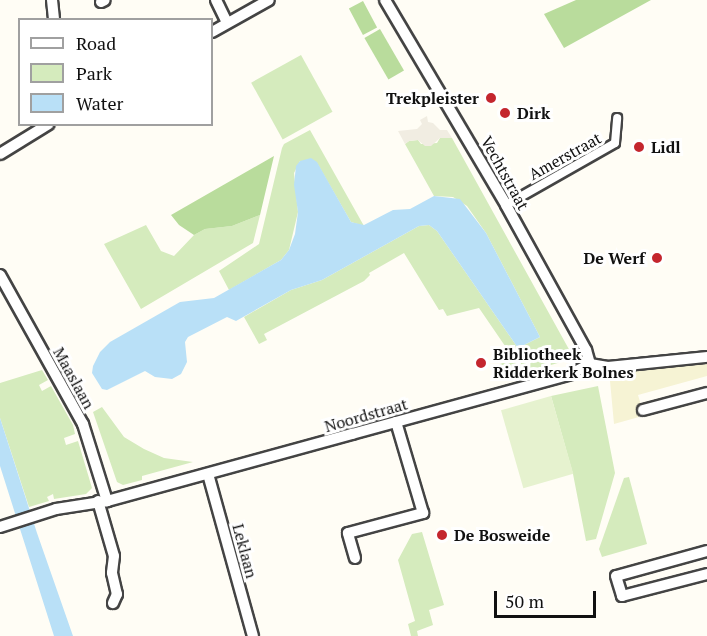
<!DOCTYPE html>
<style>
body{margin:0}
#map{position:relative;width:707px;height:636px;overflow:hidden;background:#fffdf5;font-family:"PT Serif",serif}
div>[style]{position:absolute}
.farmland>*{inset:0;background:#f6f3d4}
.green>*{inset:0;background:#d5ebbd;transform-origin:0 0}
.forest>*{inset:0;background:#b9dc9c;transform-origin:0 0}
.pitch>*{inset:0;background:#e6f2cf;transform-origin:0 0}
.plaza>*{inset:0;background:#f1ede2}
.water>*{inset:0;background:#b9e0f7}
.roads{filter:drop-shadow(2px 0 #444) drop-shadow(-2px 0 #444) drop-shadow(0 2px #444) drop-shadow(0 -2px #444)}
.pedestrian>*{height:8px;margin:-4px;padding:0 4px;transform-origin:4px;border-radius:4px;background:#fff}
.minor>*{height:10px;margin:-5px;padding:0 5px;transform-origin:5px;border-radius:5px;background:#fff}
.dots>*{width:16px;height:16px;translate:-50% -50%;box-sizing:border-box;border:3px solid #fff;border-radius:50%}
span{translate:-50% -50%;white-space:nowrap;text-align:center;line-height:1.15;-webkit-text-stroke:6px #fff;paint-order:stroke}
.poi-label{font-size:16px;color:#111;font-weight:700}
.right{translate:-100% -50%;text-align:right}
.left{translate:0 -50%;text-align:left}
.street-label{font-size:16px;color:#111}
.legend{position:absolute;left:18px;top:18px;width:195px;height:108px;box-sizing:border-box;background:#fff;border:2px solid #a0a0a0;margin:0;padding:8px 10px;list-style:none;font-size:18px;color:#111}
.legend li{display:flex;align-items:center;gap:12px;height:30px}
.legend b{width:30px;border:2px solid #a0a0a0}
.scale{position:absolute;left:494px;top:591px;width:102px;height:27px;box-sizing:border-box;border:3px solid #111;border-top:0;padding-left:8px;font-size:18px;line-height:21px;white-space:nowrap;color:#111;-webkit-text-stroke:4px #fff;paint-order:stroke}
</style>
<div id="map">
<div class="farmland">
<div style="clip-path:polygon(707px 364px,707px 376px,638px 395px,641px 405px,637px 408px,639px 417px,614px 424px,610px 381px,613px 373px)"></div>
</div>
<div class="green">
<div style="left:301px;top:55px;width:65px;height:57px;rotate:61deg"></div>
<div style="clip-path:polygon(310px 130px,364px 226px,351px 222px,317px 163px,300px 161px,294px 173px,298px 212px,289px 250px,281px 260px,229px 290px,219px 271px,259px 244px,282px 148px,284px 144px)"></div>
<div style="clip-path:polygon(440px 138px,452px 138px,571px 353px,571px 359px,511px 377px,499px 370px,497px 365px,514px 359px,479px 308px,447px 316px,443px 309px,439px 310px,404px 253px,369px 273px,370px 275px,364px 281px,264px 334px,267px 340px,259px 344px,244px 317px,291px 290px,322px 280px,419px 226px,429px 225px,437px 231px,518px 348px,540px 337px,486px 233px,467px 206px,453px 197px,434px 196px,405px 144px,409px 141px,418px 140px,421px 144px,437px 143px)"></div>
<div style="clip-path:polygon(260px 215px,253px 243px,141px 309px,104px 244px,146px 225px,161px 251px,174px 256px,194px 235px,205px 229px,232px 226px)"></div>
<div style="clip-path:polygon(42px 370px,48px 380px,39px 385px,42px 391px,51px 386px,73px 425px,75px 434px,64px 438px,66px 445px,78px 441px,92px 488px,86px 494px,54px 499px,53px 494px,47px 497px,49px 501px,29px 507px,0 418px,0 383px)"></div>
<div style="clip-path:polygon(598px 386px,615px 473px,596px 539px,586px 541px,573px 474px,551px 396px)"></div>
<div style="clip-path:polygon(102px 407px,124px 437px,144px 449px,164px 458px,193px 462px,142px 476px,142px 480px,123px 485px,117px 482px,93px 412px)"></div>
<div style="clip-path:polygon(629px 477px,647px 544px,602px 557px,599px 549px,624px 478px)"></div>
<div style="clip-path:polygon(422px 532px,444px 605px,429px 610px,433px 625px,417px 631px,418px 636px,411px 636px,408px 624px,415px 621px,398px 560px,412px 534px)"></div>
</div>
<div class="forest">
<div style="clip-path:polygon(576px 0,651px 0,564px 48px,544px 14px)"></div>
<div style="left:363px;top:1px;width:30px;height:16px;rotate:62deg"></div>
<div style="left:380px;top:29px;width:48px;height:18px;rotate:60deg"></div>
<div style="clip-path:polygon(274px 156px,260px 215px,232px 226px,205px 229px,194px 235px,179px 225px,171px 215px)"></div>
</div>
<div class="pitch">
<div style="left:551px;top:396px;width:81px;height:52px;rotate:74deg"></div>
</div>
<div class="plaza">
<div style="clip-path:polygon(427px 116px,428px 122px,433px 123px,440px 130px,447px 130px,452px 138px,440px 138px,431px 146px,425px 146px,418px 140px,409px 141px,405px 144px,398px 131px,417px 129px,422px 124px,420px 120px)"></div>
</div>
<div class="water">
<div style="clip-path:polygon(311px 158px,317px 162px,351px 222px,364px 225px,393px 210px,410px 209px,434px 196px,460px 199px,486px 233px,540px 337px,518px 348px,437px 231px,429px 225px,419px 226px,322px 280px,291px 290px,236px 321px,227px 317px,188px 337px,185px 342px,187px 362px,181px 374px,172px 379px,155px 377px,145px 371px,107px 390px,102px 389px,92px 373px,93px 366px,100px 352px,110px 342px,180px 302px,214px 298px,281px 260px,289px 250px,295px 234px,298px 212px,294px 185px,296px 166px,300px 161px)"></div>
<div style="clip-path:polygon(0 418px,37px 533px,73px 636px,54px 636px,0 466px)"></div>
</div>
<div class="roads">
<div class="pedestrian">
<div style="left:506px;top:205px;width:125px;rotate:-29.6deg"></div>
<div style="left:615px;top:143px;width:25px;rotate:-85deg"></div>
</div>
<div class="minor">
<div style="left:52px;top:0;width:20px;rotate:84deg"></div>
<div style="left:216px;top:0;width:25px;rotate:64deg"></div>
<div style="left:385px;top:0;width:238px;rotate:59.4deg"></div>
<div style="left:506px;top:205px;width:166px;rotate:61.1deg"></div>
<div style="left:586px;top:350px;width:15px;rotate:74deg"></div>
<div style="left:101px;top:2px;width:4px;rotate:-27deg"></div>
<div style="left:212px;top:32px;width:65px;rotate:-29.3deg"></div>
<div style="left:0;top:154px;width:57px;rotate:-31.5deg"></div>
<div style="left:0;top:275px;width:171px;rotate:60.9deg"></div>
<div style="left:83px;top:424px;width:81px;rotate:72.7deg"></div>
<div style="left:643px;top:410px;width:66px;rotate:-14.9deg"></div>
<div style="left:208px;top:474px;width:168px;rotate:74.5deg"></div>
<div style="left:98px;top:501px;width:57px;rotate:73.8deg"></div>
<div style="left:114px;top:556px;width:17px;rotate:97deg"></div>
<div style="left:112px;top:573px;width:22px;rotate:77deg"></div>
<div style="left:117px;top:594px;width:10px;rotate:114deg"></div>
<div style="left:0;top:527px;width:59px;rotate:-17.8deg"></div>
<div style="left:56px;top:509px;width:52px;rotate:-8.9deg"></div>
<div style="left:107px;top:501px;width:254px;rotate:-15.3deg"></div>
<div style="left:352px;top:434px;width:227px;rotate:-15.3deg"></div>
<div style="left:571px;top:374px;width:21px;rotate:-28deg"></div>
<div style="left:590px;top:364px;width:18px;rotate:9deg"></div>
<div style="left:608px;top:367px;width:100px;rotate:-5.8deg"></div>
<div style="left:707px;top:551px;width:94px;rotate:164.6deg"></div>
<div style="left:616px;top:576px;width:21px;rotate:73deg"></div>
<div style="left:622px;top:596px;width:88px;rotate:-14.5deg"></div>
<div style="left:355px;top:558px;width:26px;rotate:-106deg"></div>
<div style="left:348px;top:533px;width:78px;rotate:-14.9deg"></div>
<div style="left:423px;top:513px;width:95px;rotate:-106.5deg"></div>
</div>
</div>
<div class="dots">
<div style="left:491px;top:98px;background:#c4262e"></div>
<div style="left:505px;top:113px;background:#c4262e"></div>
<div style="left:639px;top:147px;background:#c4262e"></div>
<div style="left:657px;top:258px;background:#c4262e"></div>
<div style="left:481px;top:363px;background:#c4262e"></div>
<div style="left:442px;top:535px;background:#c4262e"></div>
</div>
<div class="poi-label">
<span class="right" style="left:479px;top:98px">Trekpleister</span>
<span class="left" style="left:517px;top:113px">Dirk</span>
<span class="left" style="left:651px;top:147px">Lidl</span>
<span class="right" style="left:645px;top:258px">De Werf</span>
<span class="left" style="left:493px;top:363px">Bibliotheek<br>Ridderkerk Bolnes</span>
<span class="left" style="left:454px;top:535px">De Bosweide</span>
</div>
<div class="street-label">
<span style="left:565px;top:156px;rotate:-29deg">Amerstraat</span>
<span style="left:505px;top:173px;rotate:61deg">Vechtstraat</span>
<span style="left:74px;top:378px;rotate:61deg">Maaslaan</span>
<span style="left:366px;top:415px;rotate:-16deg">Noordstraat</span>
<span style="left:245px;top:551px;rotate:75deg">Leklaan</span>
</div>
<ul class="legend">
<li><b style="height:8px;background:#fff"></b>Road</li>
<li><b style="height:16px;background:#d5ebbd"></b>Park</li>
<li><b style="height:16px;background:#b9e0f7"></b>Water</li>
</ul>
<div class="scale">50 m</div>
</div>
